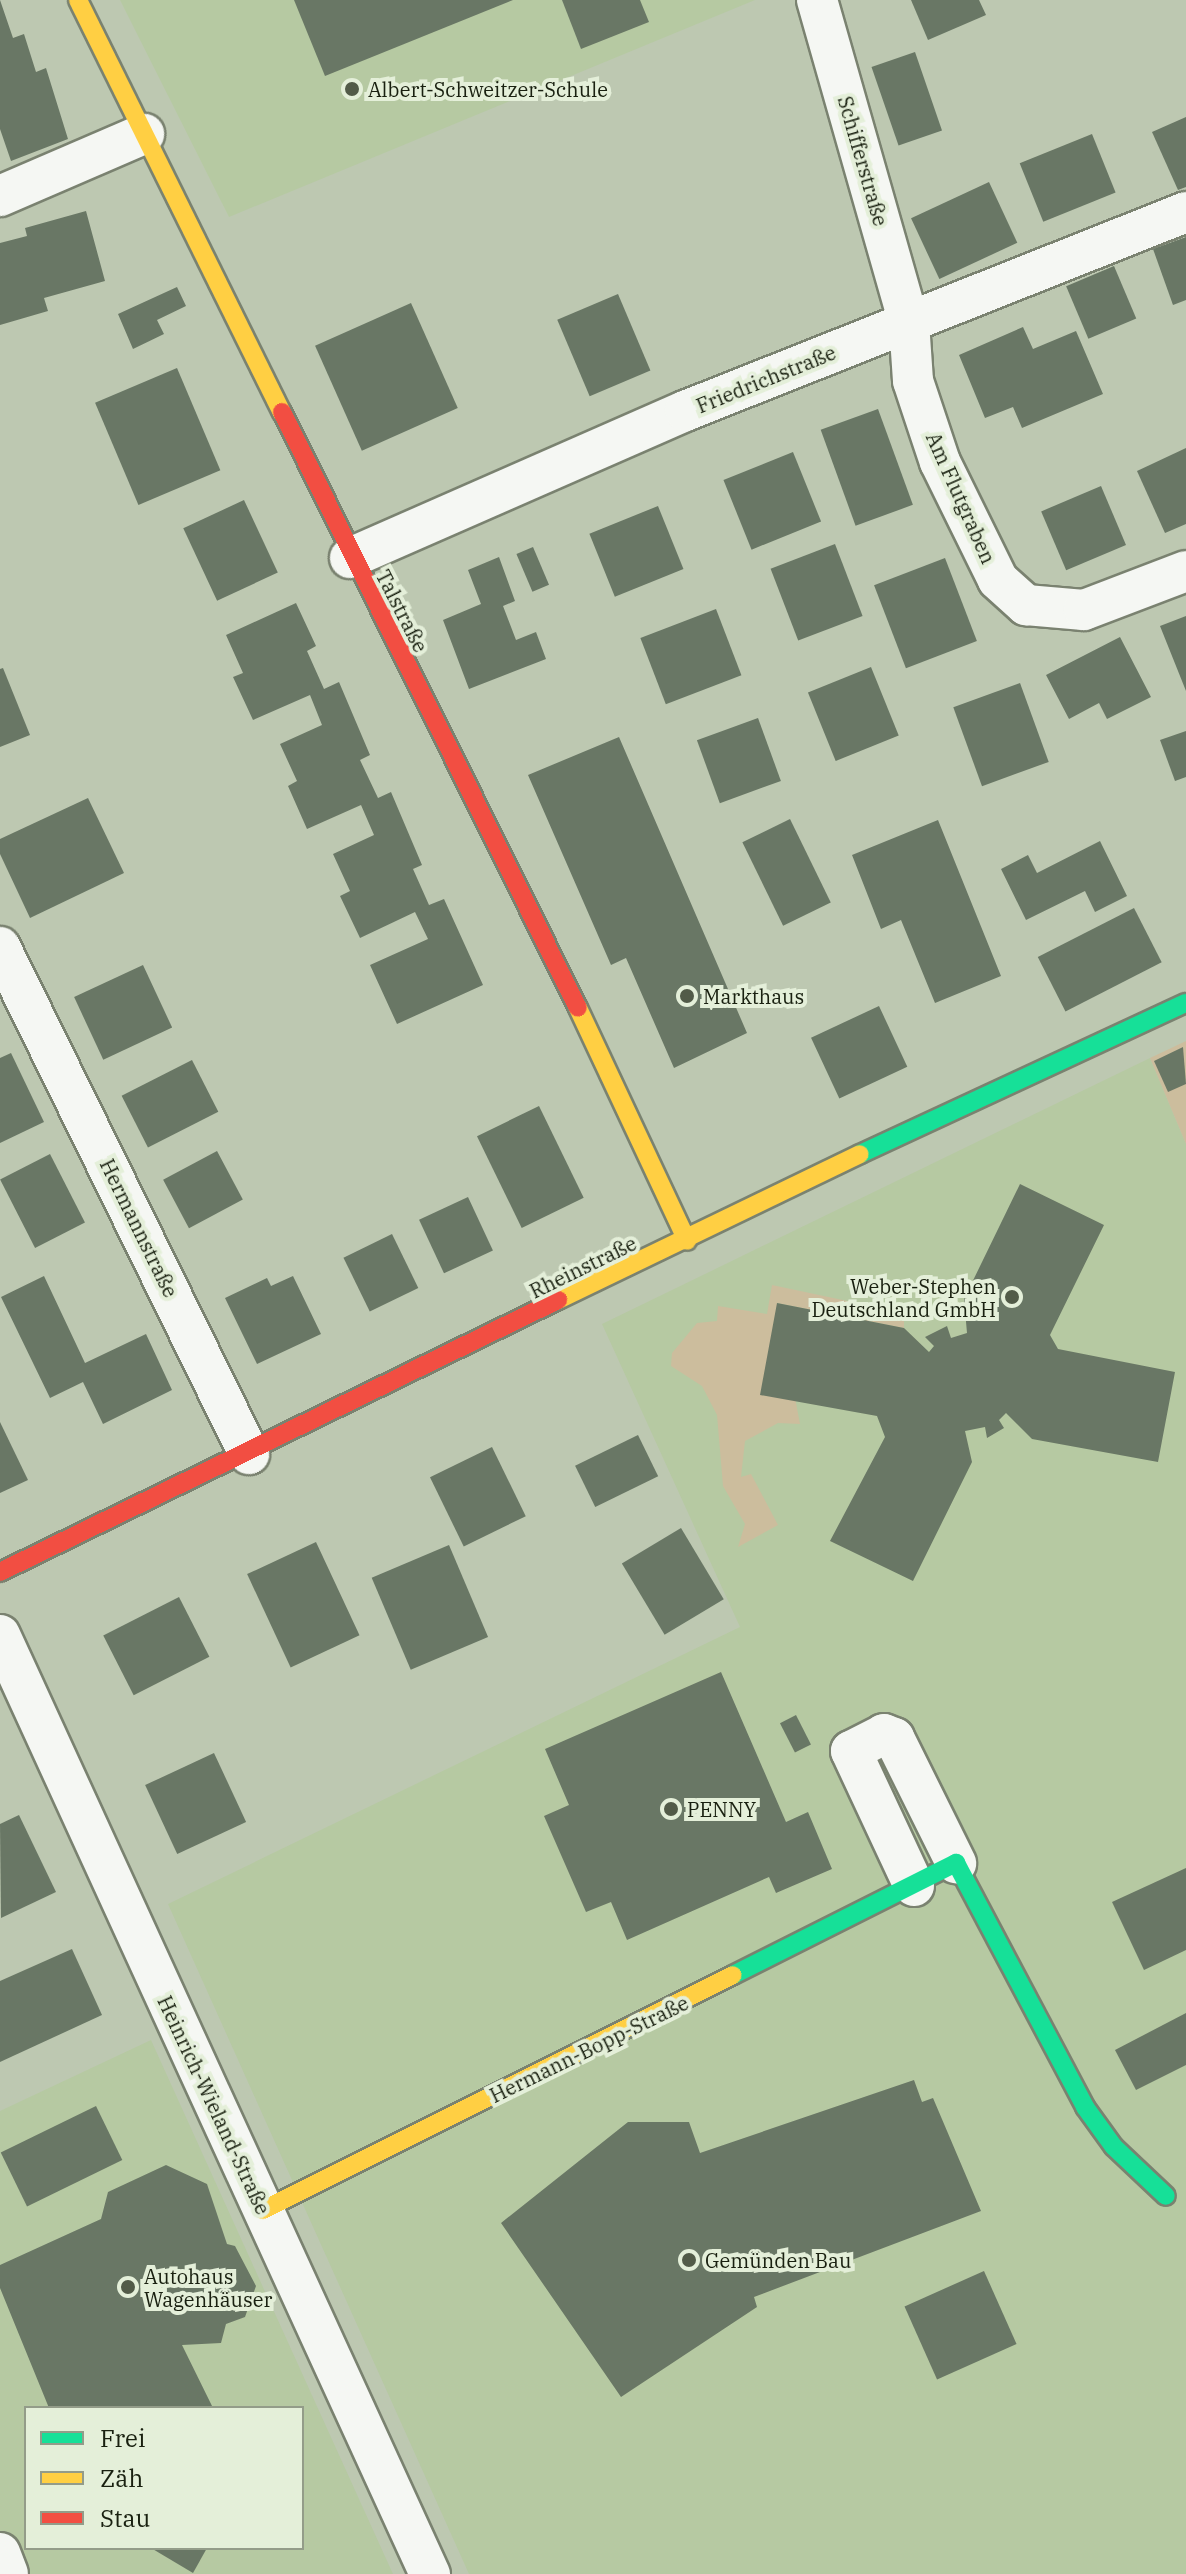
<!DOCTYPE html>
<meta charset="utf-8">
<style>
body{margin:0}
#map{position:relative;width:1186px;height:2574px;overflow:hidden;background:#bdc8b1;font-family:"IBM Plex Serif",serif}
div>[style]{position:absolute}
.built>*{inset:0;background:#b6c9a2}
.green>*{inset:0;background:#ccbd9d}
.building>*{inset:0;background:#697765;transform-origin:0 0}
.roads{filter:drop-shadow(2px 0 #7a8270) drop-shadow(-2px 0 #7a8270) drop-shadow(0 2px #7a8270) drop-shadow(0 -2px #7a8270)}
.street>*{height:40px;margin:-20px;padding:0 20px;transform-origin:20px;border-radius:20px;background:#f5f7f3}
.fast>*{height:18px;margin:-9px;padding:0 9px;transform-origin:9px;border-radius:9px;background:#16e098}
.slow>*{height:18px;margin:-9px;padding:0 9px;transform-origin:9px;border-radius:9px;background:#ffcf43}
.jam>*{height:18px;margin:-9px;padding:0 9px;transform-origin:9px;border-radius:9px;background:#f24e42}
.dots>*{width:22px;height:22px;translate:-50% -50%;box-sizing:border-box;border:4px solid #e4efd9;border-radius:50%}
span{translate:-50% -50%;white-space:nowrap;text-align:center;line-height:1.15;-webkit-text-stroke:8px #e4efd9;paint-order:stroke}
.poi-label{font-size:20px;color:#192010}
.left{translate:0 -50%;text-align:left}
.right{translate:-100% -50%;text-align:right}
.street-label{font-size:20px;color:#192010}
.legend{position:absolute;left:24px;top:2406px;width:280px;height:144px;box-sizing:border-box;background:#e4efd9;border:2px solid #939c89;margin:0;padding:10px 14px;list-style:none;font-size:24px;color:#192010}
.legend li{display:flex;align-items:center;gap:16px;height:40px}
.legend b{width:40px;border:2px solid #939c89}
</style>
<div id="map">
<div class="built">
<div style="clip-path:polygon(120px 0,755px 0,229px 217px)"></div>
<div style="clip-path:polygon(1150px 1058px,1186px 1144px,1186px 2574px,469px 2574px,168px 1904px,740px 1627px,602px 1324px)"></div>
<div style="clip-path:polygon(evenodd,151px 2040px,393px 2574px,8px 2574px,0 2553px,0 2111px,151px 2040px,26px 2408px,302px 2408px,302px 2548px,26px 2548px,26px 2408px)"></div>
</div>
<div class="green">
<div style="clip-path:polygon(1186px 1041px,1186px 1144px,1150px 1058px)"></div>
<div style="clip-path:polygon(772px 1285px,904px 1313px,904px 1328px,777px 1303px,800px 1424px,778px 1423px,745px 1441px,741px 1477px,751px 1474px,778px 1525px,738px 1547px,745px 1524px,723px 1486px,717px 1415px,702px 1386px,671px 1366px,672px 1353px,697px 1323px,717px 1321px,718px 1306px,767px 1314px)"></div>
</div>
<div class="building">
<div style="clip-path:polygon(0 0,13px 38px,24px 34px,36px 72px,46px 68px,68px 139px,11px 161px,0 129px)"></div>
<div style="clip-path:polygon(294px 0,513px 0,325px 76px)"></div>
<div style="clip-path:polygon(562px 0,640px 0,649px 22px,581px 49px)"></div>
<div style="clip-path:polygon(911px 0,979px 0,986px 15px,928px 40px)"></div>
<div style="left:915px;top:52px;width:83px;height:46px;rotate:71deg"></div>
<div style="clip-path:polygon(1186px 117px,1186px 187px,1178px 190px,1152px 132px)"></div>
<div style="left:1092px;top:134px;width:63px;height:78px;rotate:68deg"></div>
<div style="left:989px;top:182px;width:67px;height:86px;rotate:65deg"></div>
<div style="clip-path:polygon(86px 211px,105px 281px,44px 298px,48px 311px,0 325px,0 243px,27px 236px,25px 228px)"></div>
<div style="clip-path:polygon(1186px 237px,1186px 300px,1173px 305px,1153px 249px)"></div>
<div style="left:1114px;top:266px;width:57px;height:52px;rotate:67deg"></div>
<div style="clip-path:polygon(177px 287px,186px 306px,157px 320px,164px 334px,133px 349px,118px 314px)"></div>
<div style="left:618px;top:294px;width:83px;height:66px;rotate:67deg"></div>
<div style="left:411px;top:303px;width:115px;height:105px;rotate:66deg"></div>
<div style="clip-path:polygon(1023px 327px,1033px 349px,1076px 331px,1103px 394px,1022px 428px,1013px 407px,985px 418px,959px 355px)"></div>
<div style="left:177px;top:368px;width:111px;height:89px;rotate:67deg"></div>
<div style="left:878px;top:409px;width:102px;height:61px;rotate:70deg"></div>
<div style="clip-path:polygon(1186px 448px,1186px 524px,1165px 533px,1137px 471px)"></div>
<div style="left:793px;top:452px;width:75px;height:75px;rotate:68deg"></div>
<div style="left:1101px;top:486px;width:64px;height:65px;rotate:67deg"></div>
<div style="left:244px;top:500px;width:80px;height:67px;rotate:65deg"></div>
<div style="left:658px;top:506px;width:68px;height:74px;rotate:68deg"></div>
<div style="left:835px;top:544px;width:77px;height:69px;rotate:69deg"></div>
<div style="left:533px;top:547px;width:41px;height:18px;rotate:67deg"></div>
<div style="clip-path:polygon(499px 557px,515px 601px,503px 606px,516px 640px,536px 632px,546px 659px,469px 689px,443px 620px,481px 604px,468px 570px)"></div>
<div style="left:945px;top:558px;width:89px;height:76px;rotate:69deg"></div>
<div style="clip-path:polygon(296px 603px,316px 646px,307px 651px,324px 689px,339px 682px,370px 755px,360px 760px,378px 798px,391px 792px,422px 865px,413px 869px,429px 905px,444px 899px,483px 985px,397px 1024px,370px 965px,428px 939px,415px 912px,360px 938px,340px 896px,350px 891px,333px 854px,374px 835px,361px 805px,307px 829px,288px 786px,297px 781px,280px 744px,322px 725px,310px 695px,253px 720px,233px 677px,243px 673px,226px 635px)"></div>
<div style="left:716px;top:609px;width:71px;height:81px;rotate:69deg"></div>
<div style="clip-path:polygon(1186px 616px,1186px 691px,1160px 626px)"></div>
<div style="clip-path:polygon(1120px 637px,1151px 697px,1107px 719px,1099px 703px,1069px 719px,1046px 675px)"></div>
<div style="left:871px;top:667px;width:74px;height:68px;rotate:68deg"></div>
<div style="clip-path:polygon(3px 668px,30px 735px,0 747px,0 669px)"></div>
<div style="left:1020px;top:683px;width:84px;height:71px;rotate:70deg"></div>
<div style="left:758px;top:718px;width:67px;height:65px;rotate:70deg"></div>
<div style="clip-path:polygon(1186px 731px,1186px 777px,1175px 781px,1160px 740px)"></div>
<div style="clip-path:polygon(619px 737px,747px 1033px,674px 1068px,626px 958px,611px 965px,528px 775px)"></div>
<div style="clip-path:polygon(88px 798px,124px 873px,30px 918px,0 854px,0 839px)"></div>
<div style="left:790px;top:819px;width:93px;height:53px;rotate:64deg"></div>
<div style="clip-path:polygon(938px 820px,1001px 976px,935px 1003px,901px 920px,881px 929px,852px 855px)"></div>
<div style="clip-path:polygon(1100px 841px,1127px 896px,1095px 912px,1085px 891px,1026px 920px,1001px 869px,1028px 855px,1037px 873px)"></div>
<div style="left:1134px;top:908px;width:61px;height:108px;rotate:63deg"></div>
<div style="left:143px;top:965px;width:69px;height:76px;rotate:65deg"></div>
<div style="left:879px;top:1006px;width:67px;height:75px;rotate:65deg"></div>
<div style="clip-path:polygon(1183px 1047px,1186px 1084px,1168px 1092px,1154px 1061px)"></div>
<div style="clip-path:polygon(11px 1053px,44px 1122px,0 1143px,0 1058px)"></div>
<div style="left:192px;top:1060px;width:58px;height:79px;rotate:63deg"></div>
<div style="left:539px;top:1106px;width:102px;height:69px;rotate:64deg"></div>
<div style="left:217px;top:1151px;width:55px;height:61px;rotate:62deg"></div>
<div style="left:50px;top:1154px;width:77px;height:56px;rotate:63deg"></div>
<div style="clip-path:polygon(1020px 1184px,1104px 1225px,1050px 1335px,1058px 1349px,1175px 1372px,1158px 1462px,1032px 1439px,1006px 1413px,999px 1420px,1004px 1428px,987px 1438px,985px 1427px,965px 1431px,972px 1462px,913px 1581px,830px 1541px,885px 1437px,877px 1416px,760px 1395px,777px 1303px,904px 1328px,929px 1352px,934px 1346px,925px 1337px,947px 1326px,951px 1338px,967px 1333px,964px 1299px)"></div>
<div style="left:468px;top:1197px;width:59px;height:54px;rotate:65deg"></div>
<div style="left:392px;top:1234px;width:60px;height:54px;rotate:64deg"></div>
<div style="clip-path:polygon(44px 1276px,85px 1363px,146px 1334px,172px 1390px,103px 1424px,83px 1382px,50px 1398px,1px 1297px)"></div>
<div style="clip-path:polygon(293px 1276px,321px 1334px,257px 1364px,225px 1298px,267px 1278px,271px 1286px)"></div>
<div style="clip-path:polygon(0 1422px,28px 1480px,0 1493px)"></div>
<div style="left:638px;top:1435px;width:46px;height:70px;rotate:64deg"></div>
<div style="left:492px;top:1447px;width:77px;height:69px;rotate:64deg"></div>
<div style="left:681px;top:1528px;width:83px;height:69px;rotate:59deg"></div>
<div style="left:316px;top:1542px;width:103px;height:76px;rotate:65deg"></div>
<div style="left:449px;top:1545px;width:100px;height:84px;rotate:67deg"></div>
<div style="left:179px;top:1597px;width:67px;height:85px;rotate:63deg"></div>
<div style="clip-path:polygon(721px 1672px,786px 1822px,808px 1812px,832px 1869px,776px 1893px,769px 1877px,627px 1940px,611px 1902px,586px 1912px,544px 1816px,569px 1805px,545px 1749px)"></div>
<div style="left:796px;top:1715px;width:33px;height:18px;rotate:63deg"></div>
<div style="left:214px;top:1753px;width:76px;height:76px;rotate:65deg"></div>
<div style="clip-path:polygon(19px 1815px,56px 1892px,1px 1918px,0 1824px)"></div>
<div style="clip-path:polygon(1186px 1868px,1186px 1950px,1144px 1970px,1112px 1902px)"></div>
<div style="clip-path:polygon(72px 1949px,102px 2015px,0 2062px,0 1981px)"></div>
<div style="clip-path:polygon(1186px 2013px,1186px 2065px,1136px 2090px,1115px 2050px)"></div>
<div style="clip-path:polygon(914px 2080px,922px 2102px,933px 2098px,981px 2211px,754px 2297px,757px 2307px,621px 2397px,501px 2223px,628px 2122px,689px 2122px,700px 2153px)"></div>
<div style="left:96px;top:2106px;width:60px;height:106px;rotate:64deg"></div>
<div style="clip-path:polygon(166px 2165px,207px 2184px,227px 2244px,235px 2246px,256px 2286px,245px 2317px,226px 2324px,221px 2343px,182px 2345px,213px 2408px,49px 2408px,0 2288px,0 2265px,101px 2219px,108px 2192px)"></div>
<div style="left:984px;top:2271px;width:80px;height:87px;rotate:66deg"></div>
<div style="clip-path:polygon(151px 2548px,207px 2548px,193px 2573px)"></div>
</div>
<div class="roads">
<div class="street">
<div style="left:817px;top:0;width:335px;rotate:74.1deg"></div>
<div style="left:909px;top:322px;width:59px;rotate:86.1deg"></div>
<div style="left:913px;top:381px;width:85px;rotate:71.6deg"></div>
<div style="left:940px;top:462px;width:131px;rotate:63.8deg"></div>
<div style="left:998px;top:580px;width:38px;rotate:42deg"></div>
<div style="left:1026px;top:605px;width:58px;rotate:4.9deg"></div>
<div style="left:1084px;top:610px;width:109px;rotate:-20.9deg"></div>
<div style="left:0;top:196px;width:157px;rotate:-23.3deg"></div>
<div style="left:350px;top:558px;width:366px;rotate:-23.7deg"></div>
<div style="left:685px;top:411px;width:539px;rotate:-21.66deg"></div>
<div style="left:0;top:947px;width:565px;rotate:63.84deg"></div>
<div style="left:0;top:1635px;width:1033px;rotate:65.4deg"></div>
<div style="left:914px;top:1886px;width:149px;rotate:-115deg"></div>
<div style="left:851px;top:1751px;width:37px;rotate:-27deg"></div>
<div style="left:884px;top:1734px;width:11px;rotate:22deg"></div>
<div style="left:894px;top:1738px;width:140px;rotate:63.6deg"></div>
<div style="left:0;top:2553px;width:22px;rotate:69deg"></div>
</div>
<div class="fast">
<div style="left:860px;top:1154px;width:359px;rotate:-24.9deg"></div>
<div style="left:733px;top:1975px;width:250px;rotate:-26.7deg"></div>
<div style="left:956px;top:1863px;width:276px;rotate:62.1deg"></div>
<div style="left:1085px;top:2107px;width:49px;rotate:54.1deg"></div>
<div style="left:1114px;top:2147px;width:71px;rotate:43.3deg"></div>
</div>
<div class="slow">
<div style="left:78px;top:0;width:460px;rotate:63.7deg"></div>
<div style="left:578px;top:1008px;width:257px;rotate:64.9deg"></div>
<div style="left:558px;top:1300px;width:335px;rotate:-25.8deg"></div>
<div style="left:263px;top:2210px;width:525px;rotate:-26.57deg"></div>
</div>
<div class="jam">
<div style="left:282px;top:412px;width:665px;rotate:63.59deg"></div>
<div style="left:0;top:1572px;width:621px;rotate:-25.99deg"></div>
</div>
</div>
<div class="dots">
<div style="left:352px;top:89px;background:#525b48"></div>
<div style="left:687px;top:996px;background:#525b48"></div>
<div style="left:1012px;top:1297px;background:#525b48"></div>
<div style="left:671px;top:1809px;background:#525b48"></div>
<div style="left:689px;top:2260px;background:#525b48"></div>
<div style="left:128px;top:2287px;background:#525b48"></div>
</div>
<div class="poi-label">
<span class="left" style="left:368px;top:89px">Albert-Schweitzer-Schule</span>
<span class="left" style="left:703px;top:996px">Markthaus</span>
<span class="right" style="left:996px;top:1298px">Weber-Stephen<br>Deutschland GmbH</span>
<span class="left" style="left:687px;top:1809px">PENNY</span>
<span class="left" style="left:705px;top:2260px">Gemünden Bau</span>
<span class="left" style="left:144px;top:2288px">Autohaus<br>Wagenhäuser</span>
</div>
<div class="street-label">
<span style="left:863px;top:161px;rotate:74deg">Schifferstraße</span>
<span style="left:766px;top:379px;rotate:-22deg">Friedrichstraße</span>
<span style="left:961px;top:498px;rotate:66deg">Am Flutgraben</span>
<span style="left:402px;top:611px;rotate:63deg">Talstraße</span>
<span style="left:139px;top:1228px;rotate:64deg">Hermannstraße</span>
<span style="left:583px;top:1267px;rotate:-26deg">Rheinstraße</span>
<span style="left:589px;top:2049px;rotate:-26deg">Hermann-Bopp-Straße</span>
<span style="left:214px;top:2105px;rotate:65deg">Heinrich-Wieland-Straße</span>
</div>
<ul class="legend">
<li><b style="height:10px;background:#16e098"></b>Frei</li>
<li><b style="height:10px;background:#ffcf43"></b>Zäh</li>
<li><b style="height:10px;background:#f24e42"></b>Stau</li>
</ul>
</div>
